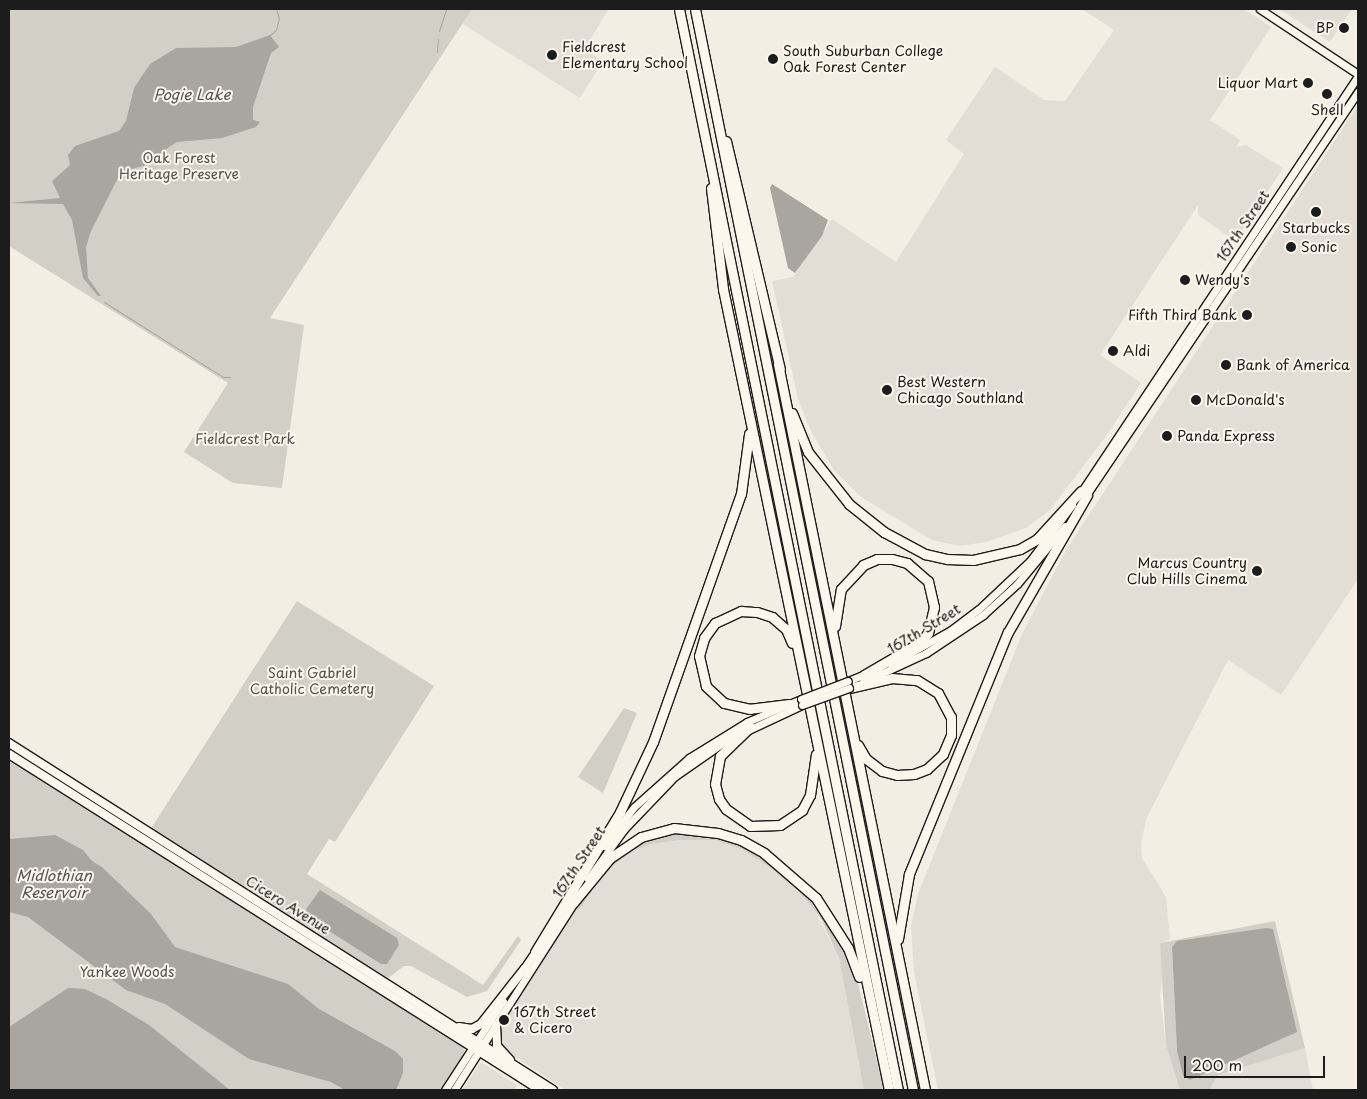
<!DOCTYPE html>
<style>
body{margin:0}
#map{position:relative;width:1367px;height:1099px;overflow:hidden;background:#f2eee4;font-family:"Playpen Sans",sans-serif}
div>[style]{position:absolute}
.built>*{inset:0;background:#e2ded5}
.green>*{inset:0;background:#d2cfc6}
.water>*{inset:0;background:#a9a6a0}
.stream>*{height:1px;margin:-0.5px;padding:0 0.5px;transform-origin:0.5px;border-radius:0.5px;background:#a9a6a0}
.roads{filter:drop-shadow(1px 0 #1c1c1c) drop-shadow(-1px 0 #1c1c1c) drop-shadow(0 1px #1c1c1c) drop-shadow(0 -1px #1c1c1c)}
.secondary>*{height:7px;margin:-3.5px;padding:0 3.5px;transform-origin:3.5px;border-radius:3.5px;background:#fbf7ec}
.primary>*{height:8px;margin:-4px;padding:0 4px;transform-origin:4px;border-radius:4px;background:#fbf7ec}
.highway>*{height:9px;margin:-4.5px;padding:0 4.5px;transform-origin:4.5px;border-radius:4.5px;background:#fbf7ec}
.bridges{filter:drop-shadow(1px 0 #1c1c1c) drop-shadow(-1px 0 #1c1c1c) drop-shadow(0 1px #1c1c1c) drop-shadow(0 -1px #1c1c1c)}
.secondary-bridge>*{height:7px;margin:-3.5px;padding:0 3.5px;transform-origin:3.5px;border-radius:3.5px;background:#fbf7ec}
.dots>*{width:14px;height:14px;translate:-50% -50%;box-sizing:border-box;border:2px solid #fbf7ec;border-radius:50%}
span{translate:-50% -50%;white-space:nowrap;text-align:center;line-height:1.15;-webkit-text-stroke:4px #fbf7ec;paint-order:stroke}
.poi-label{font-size:14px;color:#1c1c1c}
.right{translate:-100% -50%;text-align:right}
.left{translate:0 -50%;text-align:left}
.park-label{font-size:14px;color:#53524f}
.street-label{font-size:14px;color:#1c1c1c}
.water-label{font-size:15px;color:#545351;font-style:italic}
.frame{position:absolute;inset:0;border:10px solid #1c1c1c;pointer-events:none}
.scale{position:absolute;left:1184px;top:1056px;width:141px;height:22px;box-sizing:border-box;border:2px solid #1c1c1c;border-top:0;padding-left:6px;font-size:15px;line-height:18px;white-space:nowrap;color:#1c1c1c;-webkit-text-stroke:4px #fbf7ec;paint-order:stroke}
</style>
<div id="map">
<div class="built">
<div style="clip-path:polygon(472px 9px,609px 9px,584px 49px,603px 61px,580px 98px,461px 23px)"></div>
<div style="clip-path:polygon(1082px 9px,1244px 9px,1271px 27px,1210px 120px,1240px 140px,1236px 147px,1246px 145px,1283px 168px,1235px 241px,1198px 215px,1198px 205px,1100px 355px,1141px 383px,1107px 435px,1050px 510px,1026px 528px,986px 542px,959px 546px,932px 540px,861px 497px,834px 470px,811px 431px,798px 399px,772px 281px,793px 277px,832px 219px,896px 262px,964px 154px,946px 140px,995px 67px,1044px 100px,1065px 101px,1114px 30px)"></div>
<div style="clip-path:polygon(1279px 9px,1352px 9px,1330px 42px)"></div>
<div style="clip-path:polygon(1358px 105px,1358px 579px,1281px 695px,1228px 660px,1146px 819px,1141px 844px,1142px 858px,1166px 897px,1170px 939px,1160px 943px,1163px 975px,1160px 995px,1166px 1045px,1180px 1090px,938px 1090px,914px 972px,911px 926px,918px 894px,1022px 634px,1066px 550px)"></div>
<div style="clip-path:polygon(681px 840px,715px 840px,741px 849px,791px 881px,810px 902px,839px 958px,864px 1090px,565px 1090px,499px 1046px,499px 1028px,573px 911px,580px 909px,603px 874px,630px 852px,652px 844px)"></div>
<div style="clip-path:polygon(1305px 1048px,1313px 1090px,1209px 1090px,1218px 1075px)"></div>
<div style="clip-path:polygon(481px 1062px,517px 1085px,514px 1090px,462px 1090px)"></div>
</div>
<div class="green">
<div style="clip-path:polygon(9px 9px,472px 9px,270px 318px,304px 325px,282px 488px,233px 483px,184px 452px,228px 383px,9px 246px)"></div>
<div style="clip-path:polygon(297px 601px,434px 686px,335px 842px,329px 839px,307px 874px,483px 985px,518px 936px,521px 940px,487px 991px,467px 997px,411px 966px,404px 966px,387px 979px,150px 830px)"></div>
<div style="clip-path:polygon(624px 708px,637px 713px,603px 793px,578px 777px)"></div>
<div style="clip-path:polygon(9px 757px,462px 1043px,465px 1054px,442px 1090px,9px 1090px)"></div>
<div style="clip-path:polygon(695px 832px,716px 835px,749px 849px,773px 864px,818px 905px,845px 947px,856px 975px,884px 1090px,864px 1090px,839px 958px,821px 919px,791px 881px,741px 849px,715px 840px,681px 840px,652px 844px,630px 852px,603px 874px,580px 909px,573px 911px,605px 867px,636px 844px,674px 833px)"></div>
<div style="clip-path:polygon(evenodd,1275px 921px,1305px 1048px,1218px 1075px,1209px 1090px,1180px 1090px,1166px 1045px,1160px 943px,1275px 921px,1172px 947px,1193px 1076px,1190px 1080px,1183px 1076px,1177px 1050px,1172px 947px)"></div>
</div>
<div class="water">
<div style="clip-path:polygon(270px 35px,279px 47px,271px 53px,253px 107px,253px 120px,260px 122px,256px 127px,222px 138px,177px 142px,163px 151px,153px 163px,121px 172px,91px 231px,86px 247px,88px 278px,101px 296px,98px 296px,83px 278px,72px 220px,63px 204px,9px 203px,60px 198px,52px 181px,70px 165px,68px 155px,75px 146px,119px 131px,126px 121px,134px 88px,150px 64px,176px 48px,236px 47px)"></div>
<div style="clip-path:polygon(772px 184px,828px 220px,822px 236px,795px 273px,788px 268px,770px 188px)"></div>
<div style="clip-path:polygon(55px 835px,83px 850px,92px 861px,102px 867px,151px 914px,175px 947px,288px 984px,319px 1009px,395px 1051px,403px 1059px,403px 1073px,396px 1090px,345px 1090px,331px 1082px,249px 1059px,165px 1004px,126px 990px,28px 917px,9px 912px,9px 839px)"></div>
<div style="clip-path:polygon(320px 890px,397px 938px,399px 945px,387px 964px,381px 964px,307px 917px,306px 909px)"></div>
<div style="clip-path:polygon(1266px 928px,1273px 929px,1297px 1032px,1190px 1080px,1183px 1076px,1177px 1051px,1172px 947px,1177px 941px)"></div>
<div style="clip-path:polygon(68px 988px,85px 989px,106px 999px,149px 1025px,230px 1090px,9px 1090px,9px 1027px)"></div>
</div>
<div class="stream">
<div style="left:439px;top:31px;width:23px;rotate:-72deg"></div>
<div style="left:270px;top:35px;width:8px;rotate:-40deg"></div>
<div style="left:276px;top:30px;width:12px;rotate:-76deg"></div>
<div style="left:279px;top:18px;width:9px;rotate:-108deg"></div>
<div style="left:437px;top:52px;width:13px;rotate:-86deg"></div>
<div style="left:104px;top:302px;width:141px;rotate:32.2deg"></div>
<div style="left:223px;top:377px;width:7px"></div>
</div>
<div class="roads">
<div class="secondary">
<div style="left:1260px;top:9px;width:118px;rotate:33.6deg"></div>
<div style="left:1080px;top:494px;width:502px;rotate:-56.37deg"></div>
<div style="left:1084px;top:498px;width:490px;rotate:-56deg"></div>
<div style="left:891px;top:664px;width:69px;rotate:-29.5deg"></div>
<div style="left:951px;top:630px;width:34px;rotate:-37deg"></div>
<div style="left:978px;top:610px;width:71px;rotate:-43.3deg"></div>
<div style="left:1030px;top:561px;width:70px;rotate:-53.1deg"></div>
<div style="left:848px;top:681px;width:22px;rotate:-22deg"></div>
<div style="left:863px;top:682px;width:69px;rotate:-24.7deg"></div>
<div style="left:926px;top:653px;width:69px;rotate:-33.7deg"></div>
<div style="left:983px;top:615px;width:46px;rotate:-42.4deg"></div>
<div style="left:1017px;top:584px;width:75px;rotate:-50.4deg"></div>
<div style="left:604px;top:846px;width:49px;rotate:-52.4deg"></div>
<div style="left:634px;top:807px;width:74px;rotate:-41.7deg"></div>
<div style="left:689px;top:758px;width:68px;rotate:-31.8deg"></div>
<div style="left:747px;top:722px;width:59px;rotate:-23.1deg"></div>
<div style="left:588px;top:879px;width:62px;rotate:-54.2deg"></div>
<div style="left:624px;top:829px;width:74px;rotate:-46.1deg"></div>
<div style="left:675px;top:776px;width:63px;rotate:-34.7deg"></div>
<div style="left:727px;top:740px;width:83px;rotate:-25deg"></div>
<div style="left:522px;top:971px;width:27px;rotate:-56deg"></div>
<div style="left:445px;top:1090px;width:106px;rotate:-56.9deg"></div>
<div style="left:454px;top:1090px;width:227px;rotate:-57.4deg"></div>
</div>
<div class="primary">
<div style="left:9px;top:743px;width:645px;rotate:32.53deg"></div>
<div style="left:9px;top:754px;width:628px;rotate:32.32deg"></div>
<div style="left:496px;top:1025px;width:21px;rotate:87deg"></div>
<div style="left:497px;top:1046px;width:19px;rotate:47deg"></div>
<div style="left:459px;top:1027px;width:13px;rotate:9deg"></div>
<div style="left:472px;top:1029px;width:10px;rotate:-29deg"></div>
<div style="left:481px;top:1024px;width:71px;rotate:-51.8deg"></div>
</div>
<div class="highway">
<div style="left:679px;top:9px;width:1103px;rotate:78.55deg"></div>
<div style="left:695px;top:9px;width:1103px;rotate:78.6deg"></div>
<div style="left:726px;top:141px;width:234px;rotate:76.7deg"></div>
<div style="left:711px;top:188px;width:102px;rotate:83.2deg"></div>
<div style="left:723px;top:289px;width:818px;rotate:78.29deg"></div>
<div style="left:778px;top:364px;width:741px;rotate:78.55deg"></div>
<div style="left:792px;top:413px;width:42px;rotate:67.7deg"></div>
<div style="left:808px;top:452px;width:66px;rotate:51.7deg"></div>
<div style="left:849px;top:504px;width:45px;rotate:38.7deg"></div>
<div style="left:884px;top:532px;width:47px;rotate:28.2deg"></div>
<div style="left:925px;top:554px;width:23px;rotate:13deg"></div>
<div style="left:947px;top:559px;width:26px;rotate:2deg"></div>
<div style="left:973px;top:560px;width:48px;rotate:-13.2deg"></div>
<div style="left:1020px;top:549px;width:20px;rotate:-30deg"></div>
<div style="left:1037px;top:539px;width:65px;rotate:-47.5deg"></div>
<div style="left:835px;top:626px;width:37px;rotate:-81deg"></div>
<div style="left:841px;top:589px;width:33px;rotate:-47deg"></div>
<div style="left:863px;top:565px;width:15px;rotate:-23deg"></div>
<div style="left:877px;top:559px;width:15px"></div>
<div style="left:892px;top:559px;width:16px;rotate:15deg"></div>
<div style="left:907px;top:563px;width:28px;rotate:41deg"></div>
<div style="left:928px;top:581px;width:27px;rotate:77deg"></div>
<div style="left:934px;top:607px;width:27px;rotate:103deg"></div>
<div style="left:928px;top:633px;width:13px;rotate:132deg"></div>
<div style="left:919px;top:643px;width:64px;rotate:149.8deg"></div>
<div style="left:849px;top:688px;width:44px;rotate:-13.1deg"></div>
<div style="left:892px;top:678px;width:25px;rotate:5deg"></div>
<div style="left:917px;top:680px;width:25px;rotate:32deg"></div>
<div style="left:938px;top:693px;width:27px;rotate:62deg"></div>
<div style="left:951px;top:717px;width:18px;rotate:90deg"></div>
<div style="left:951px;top:735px;width:21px;rotate:113deg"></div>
<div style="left:943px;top:754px;width:22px;rotate:137deg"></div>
<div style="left:927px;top:769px;width:14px;rotate:159deg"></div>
<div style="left:914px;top:774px;width:17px;rotate:177deg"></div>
<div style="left:897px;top:775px;width:16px;rotate:-165deg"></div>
<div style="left:882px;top:771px;width:20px;rotate:-143deg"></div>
<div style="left:866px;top:759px;width:16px;rotate:-120deg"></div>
<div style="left:789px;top:704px;width:39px;rotate:173deg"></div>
<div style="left:750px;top:709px;width:27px;rotate:-167deg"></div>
<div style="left:724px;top:703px;width:25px;rotate:-137deg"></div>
<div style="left:706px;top:686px;width:31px;rotate:-103deg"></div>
<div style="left:699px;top:656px;width:19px;rotate:-74deg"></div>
<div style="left:704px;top:638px;width:19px;rotate:-54deg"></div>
<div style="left:715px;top:623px;width:29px;rotate:-25deg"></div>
<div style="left:741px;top:611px;width:16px;rotate:4deg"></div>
<div style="left:757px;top:612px;width:16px;rotate:18deg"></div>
<div style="left:772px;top:617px;width:18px;rotate:41deg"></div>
<div style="left:786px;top:629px;width:15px;rotate:67deg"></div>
<div style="left:750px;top:727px;width:42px;rotate:136deg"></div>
<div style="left:720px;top:756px;width:28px;rotate:100deg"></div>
<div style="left:715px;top:784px;width:16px;rotate:75deg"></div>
<div style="left:719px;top:799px;width:12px;rotate:55deg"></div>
<div style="left:726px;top:809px;width:29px;rotate:35deg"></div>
<div style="left:750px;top:826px;width:30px;rotate:-2deg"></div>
<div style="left:780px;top:825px;width:27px;rotate:-34deg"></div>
<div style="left:802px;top:810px;width:17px;rotate:-62deg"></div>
<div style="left:810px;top:795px;width:41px;rotate:-81.7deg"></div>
<div style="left:573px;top:903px;width:58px;rotate:-50.6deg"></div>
<div style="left:610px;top:858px;width:37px;rotate:-34deg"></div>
<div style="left:641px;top:837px;width:34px;rotate:-15deg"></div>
<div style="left:674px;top:828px;width:44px;rotate:6.5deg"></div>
<div style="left:718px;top:833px;width:24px;rotate:17deg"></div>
<div style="left:741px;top:840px;width:26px;rotate:29deg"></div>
<div style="left:764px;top:853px;width:69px;rotate:40.9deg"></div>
<div style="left:816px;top:898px;width:59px;rotate:57.4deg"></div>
<div style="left:848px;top:948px;width:31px;rotate:69deg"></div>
<div style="left:898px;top:939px;width:66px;rotate:-80.4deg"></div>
<div style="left:909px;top:874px;width:261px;rotate:-67.8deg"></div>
<div style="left:1008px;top:632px;width:158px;rotate:-60deg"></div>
<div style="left:535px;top:952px;width:164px;rotate:-58.7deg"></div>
<div style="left:620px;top:812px;width:77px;rotate:-64.8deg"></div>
<div style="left:653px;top:742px;width:263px;rotate:-70.5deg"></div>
<div style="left:741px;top:494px;width:61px;rotate:-82.4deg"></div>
</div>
</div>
<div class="bridges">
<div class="secondary-bridge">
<div style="left:801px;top:699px;width:50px;rotate:-21deg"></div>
<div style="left:802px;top:705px;width:50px;rotate:-19.9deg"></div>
</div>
</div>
<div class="dots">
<div style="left:1344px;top:28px;background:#1c1c1c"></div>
<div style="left:552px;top:55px;background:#1c1c1c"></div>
<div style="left:773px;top:59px;background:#1c1c1c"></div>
<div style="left:1308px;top:83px;background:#1c1c1c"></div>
<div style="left:1327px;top:94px;background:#1c1c1c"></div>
<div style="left:1316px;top:212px;background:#1c1c1c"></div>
<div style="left:1291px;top:247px;background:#1c1c1c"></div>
<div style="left:1185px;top:280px;background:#1c1c1c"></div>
<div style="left:1247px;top:315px;background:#1c1c1c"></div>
<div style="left:1113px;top:351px;background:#1c1c1c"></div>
<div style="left:1226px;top:365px;background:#1c1c1c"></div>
<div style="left:887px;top:390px;background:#1c1c1c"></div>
<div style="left:1196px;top:400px;background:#1c1c1c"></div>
<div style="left:1167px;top:436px;background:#1c1c1c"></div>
<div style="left:1257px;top:571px;background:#1c1c1c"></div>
<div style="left:504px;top:1020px;background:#1c1c1c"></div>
</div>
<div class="poi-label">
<span class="right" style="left:1334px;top:28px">BP</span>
<span class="left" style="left:562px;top:55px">Fieldcrest<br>Elementary School</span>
<span class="left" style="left:783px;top:59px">South Suburban College<br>Oak Forest Center</span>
<span class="right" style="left:1298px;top:83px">Liquor Mart</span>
<span style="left:1327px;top:110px">Shell</span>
<span style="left:1316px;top:228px">Starbucks</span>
<span class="left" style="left:1301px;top:247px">Sonic</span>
<span class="left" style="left:1195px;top:280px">Wendy's</span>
<span class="right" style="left:1237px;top:315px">Fifth Third Bank</span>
<span class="left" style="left:1123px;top:351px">Aldi</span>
<span class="left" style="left:1236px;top:365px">Bank of America</span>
<span class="left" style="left:897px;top:390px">Best Western<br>Chicago Southland</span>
<span class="left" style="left:1206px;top:400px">McDonald's</span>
<span class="left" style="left:1177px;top:436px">Panda Express</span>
<span class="right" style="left:1247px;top:571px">Marcus Country<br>Club Hills Cinema</span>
<span class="left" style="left:514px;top:1020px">167th Street<br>&amp; Cicero</span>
</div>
<div class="park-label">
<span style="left:179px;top:166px">Oak Forest<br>Heritage Preserve</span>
<span style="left:245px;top:439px">Fieldcrest Park</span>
<span style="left:312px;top:681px">Saint Gabriel<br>Catholic Cemetery</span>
<span style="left:127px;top:972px">Yankee Woods</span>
</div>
<div class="street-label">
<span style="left:1243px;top:226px;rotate:-56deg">167th Street</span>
<span style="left:924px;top:629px;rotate:-31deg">167th Street</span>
<span style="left:579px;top:862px;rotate:-56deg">167th Street</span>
<span style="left:288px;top:905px;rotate:32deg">Cicero Avenue</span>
</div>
<div class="water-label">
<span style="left:192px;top:94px">Pogie Lake</span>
<span style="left:54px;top:883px">Midlothian<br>Reservoir</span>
</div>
<div class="frame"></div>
<div class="scale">200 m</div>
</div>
